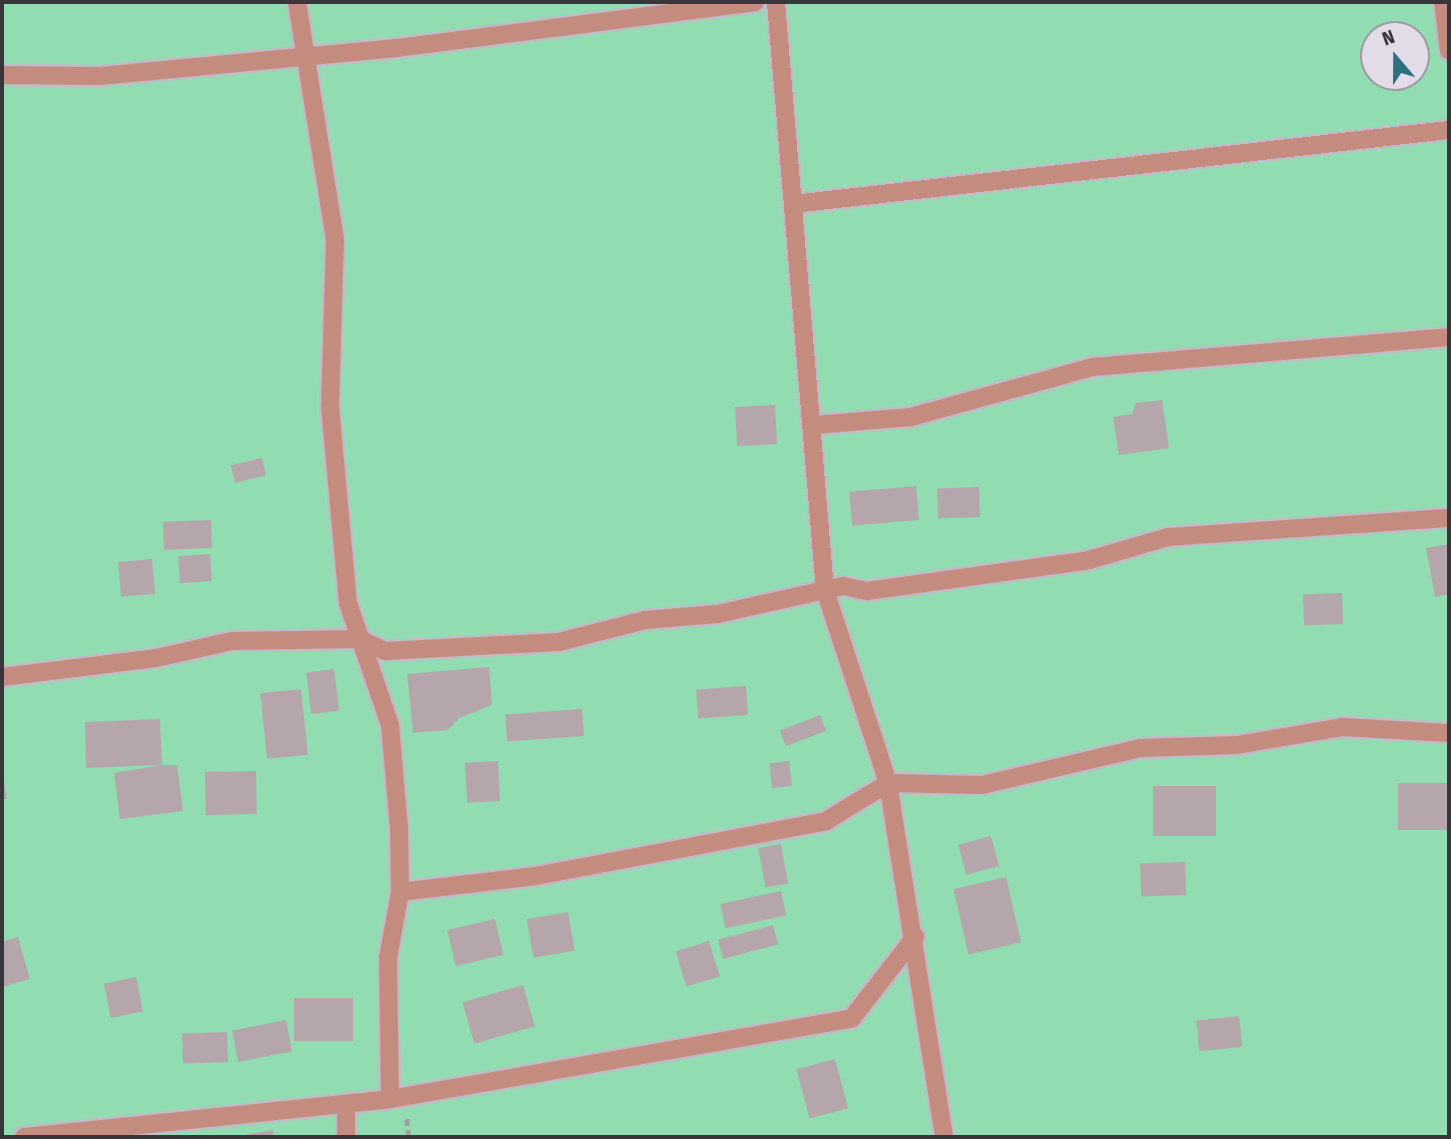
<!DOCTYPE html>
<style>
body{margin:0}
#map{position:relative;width:1451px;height:1139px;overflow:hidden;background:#e2dce9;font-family:"Fira Sans Condensed",sans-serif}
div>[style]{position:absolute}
.green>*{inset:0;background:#91ddb1}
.building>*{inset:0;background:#b5a6ac;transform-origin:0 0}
.path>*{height:4.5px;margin-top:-2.25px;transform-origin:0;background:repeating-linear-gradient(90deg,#a29ea8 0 7px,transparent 0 10.5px)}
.roads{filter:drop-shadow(2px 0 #c0bbc6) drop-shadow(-2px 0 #c0bbc6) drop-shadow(0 2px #c0bbc6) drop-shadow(0 -2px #c0bbc6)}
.minor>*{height:18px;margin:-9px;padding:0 9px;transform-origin:9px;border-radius:9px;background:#c48c7f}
span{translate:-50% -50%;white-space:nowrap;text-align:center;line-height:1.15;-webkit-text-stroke:7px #e2dce9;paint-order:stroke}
.frame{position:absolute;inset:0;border:4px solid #38363b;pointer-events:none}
.north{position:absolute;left:1360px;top:21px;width:70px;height:70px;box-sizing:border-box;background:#e2dce9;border:2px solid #9e9aa3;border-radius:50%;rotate:340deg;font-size:19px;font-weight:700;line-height:28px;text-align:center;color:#38363b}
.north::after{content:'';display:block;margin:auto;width:24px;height:32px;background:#2c7180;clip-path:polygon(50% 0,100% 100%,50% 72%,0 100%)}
</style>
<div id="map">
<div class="green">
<div style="clip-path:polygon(evenodd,2px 2px,1449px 2px,1449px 1137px,2px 1137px,2px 2px,1374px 35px,1416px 35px,1416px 77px,1374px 77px,1374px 35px)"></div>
</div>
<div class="building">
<div style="clip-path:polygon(1162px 400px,1169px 448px,1119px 455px,1113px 417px,1132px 414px,1136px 403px)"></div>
<div style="left:775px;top:405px;width:39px;height:40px;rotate:87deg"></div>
<div style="left:262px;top:458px;width:18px;height:32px;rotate:77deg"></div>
<div style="left:916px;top:486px;width:34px;height:67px;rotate:85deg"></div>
<div style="left:979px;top:487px;width:30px;height:42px;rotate:88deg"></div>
<div style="left:211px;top:520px;width:28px;height:48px;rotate:88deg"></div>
<div style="clip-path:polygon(1449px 544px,1449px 594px,1435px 597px,1426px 548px)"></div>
<div style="left:210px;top:554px;width:27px;height:32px;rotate:86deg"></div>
<div style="left:152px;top:559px;width:35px;height:34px;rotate:85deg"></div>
<div style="left:1342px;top:593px;width:31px;height:39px;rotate:88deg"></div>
<div style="clip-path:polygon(489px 667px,492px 705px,459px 718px,448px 730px,413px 733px,407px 674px)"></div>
<div style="left:334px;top:669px;width:42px;height:28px;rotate:83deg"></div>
<div style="left:746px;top:686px;width:29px;height:50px;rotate:86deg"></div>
<div style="left:301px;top:689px;width:66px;height:41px;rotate:84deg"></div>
<div style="left:582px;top:709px;width:27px;height:77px;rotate:86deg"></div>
<div style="left:820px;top:715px;width:17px;height:43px;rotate:69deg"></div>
<div style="clip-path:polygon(160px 719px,162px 765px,177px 765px,183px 811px,120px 819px,114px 773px,162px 765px,86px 768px,85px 722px)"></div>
<div style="left:498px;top:761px;width:40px;height:33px;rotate:87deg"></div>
<div style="left:789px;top:761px;width:25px;height:20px;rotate:83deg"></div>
<div style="left:256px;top:771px;width:43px;height:51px;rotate:89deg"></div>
<div style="clip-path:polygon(2px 772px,7px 799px,2px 799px)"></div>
<div style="left:1449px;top:783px;width:47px;height:51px;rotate:90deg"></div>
<div style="left:1153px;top:786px;width:63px;height:50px"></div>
<div style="left:991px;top:836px;width:31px;height:34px;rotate:75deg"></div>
<div style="left:781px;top:844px;width:40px;height:23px;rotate:80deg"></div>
<div style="left:1185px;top:862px;width:33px;height:45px;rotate:88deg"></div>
<div style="left:1006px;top:877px;width:67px;height:54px;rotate:77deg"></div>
<div style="left:781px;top:891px;width:25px;height:62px;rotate:78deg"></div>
<div style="left:568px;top:912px;width:39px;height:42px;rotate:80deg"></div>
<div style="left:495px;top:919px;width:37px;height:49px;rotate:77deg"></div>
<div style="left:773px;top:925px;width:20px;height:57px;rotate:75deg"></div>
<div style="clip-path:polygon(18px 937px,30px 979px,2px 987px,2px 942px)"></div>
<div style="left:709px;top:941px;width:37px;height:35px;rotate:73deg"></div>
<div style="left:136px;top:977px;width:35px;height:33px;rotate:78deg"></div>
<div style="left:523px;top:985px;width:43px;height:63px;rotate:74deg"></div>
<div style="left:353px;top:998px;width:43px;height:59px;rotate:90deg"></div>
<div style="left:1239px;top:1016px;width:31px;height:43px;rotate:84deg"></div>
<div style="left:286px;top:1020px;width:32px;height:55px;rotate:79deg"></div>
<div style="left:227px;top:1032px;width:30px;height:45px;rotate:88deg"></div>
<div style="left:835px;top:1059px;width:51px;height:40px;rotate:75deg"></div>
<div style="clip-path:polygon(273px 1130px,274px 1137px,240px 1137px,240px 1136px)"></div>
</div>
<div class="path">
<div style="left:407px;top:1119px;width:18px;rotate:84deg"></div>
</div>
<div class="roads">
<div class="minor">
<div style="left:297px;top:2px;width:240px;rotate:80.9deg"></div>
<div style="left:335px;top:239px;width:167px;rotate:91.7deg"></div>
<div style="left:330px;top:406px;width:198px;rotate:84.8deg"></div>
<div style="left:348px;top:603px;width:129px;rotate:71deg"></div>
<div style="left:390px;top:725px;width:102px;rotate:85deg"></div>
<div style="left:399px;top:827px;width:65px;rotate:89.1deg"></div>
<div style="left:400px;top:892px;width:67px;rotate:100.3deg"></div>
<div style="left:388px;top:958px;width:141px;rotate:89.2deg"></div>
<div style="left:776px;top:2px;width:590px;rotate:85.24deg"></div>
<div style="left:825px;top:590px;width:203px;rotate:71.9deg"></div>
<div style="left:888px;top:783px;width:358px;rotate:81deg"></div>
<div style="left:1443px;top:2px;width:49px;rotate:83deg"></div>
<div style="left:2px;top:75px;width:98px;rotate:0.6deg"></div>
<div style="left:100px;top:76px;width:298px;rotate:-5.4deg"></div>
<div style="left:397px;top:48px;width:361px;rotate:-7.3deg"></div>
<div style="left:793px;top:204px;width:660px;rotate:-6.44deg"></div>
<div style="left:815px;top:425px;width:96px;rotate:-4.8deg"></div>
<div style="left:911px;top:417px;width:189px;rotate:-15.4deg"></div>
<div style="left:1093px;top:367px;width:357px;rotate:-4.8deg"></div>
<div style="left:2px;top:677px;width:155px;rotate:-7deg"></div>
<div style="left:156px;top:658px;width:78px;rotate:-12.6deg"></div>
<div style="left:232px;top:641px;width:128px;rotate:-0.9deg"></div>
<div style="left:360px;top:639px;width:28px;rotate:26deg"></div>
<div style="left:385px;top:651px;width:174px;rotate:-3deg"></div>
<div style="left:559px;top:642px;width:89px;rotate:-14.3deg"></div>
<div style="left:645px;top:620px;width:73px;rotate:-4.7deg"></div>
<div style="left:718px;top:614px;width:128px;rotate:-12.6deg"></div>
<div style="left:843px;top:586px;width:25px;rotate:12deg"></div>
<div style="left:867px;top:591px;width:224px;rotate:-7.9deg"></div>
<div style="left:1089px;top:560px;width:82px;rotate:-16.2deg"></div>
<div style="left:1168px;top:537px;width:282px;rotate:-3.9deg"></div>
<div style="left:400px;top:892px;width:137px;rotate:-6.7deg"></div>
<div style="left:536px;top:876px;width:295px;rotate:-10.7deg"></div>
<div style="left:826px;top:821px;width:73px;rotate:-31.5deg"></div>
<div style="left:888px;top:783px;width:94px;rotate:1.2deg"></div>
<div style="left:982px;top:785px;width:163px;rotate:-13.1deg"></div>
<div style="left:1141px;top:748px;width:96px;rotate:-1.8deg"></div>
<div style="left:1237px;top:745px;width:108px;rotate:-9.6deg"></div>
<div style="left:1343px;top:727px;width:106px;rotate:3.2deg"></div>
<div style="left:346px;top:1104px;width:33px;rotate:90deg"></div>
<div style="left:24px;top:1137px;width:368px;rotate:-5.9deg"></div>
<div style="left:390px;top:1099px;width:469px;rotate:-9.9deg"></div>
<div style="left:852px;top:1018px;width:103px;rotate:-52.1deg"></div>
</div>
</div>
<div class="frame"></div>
<div class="north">N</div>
</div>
